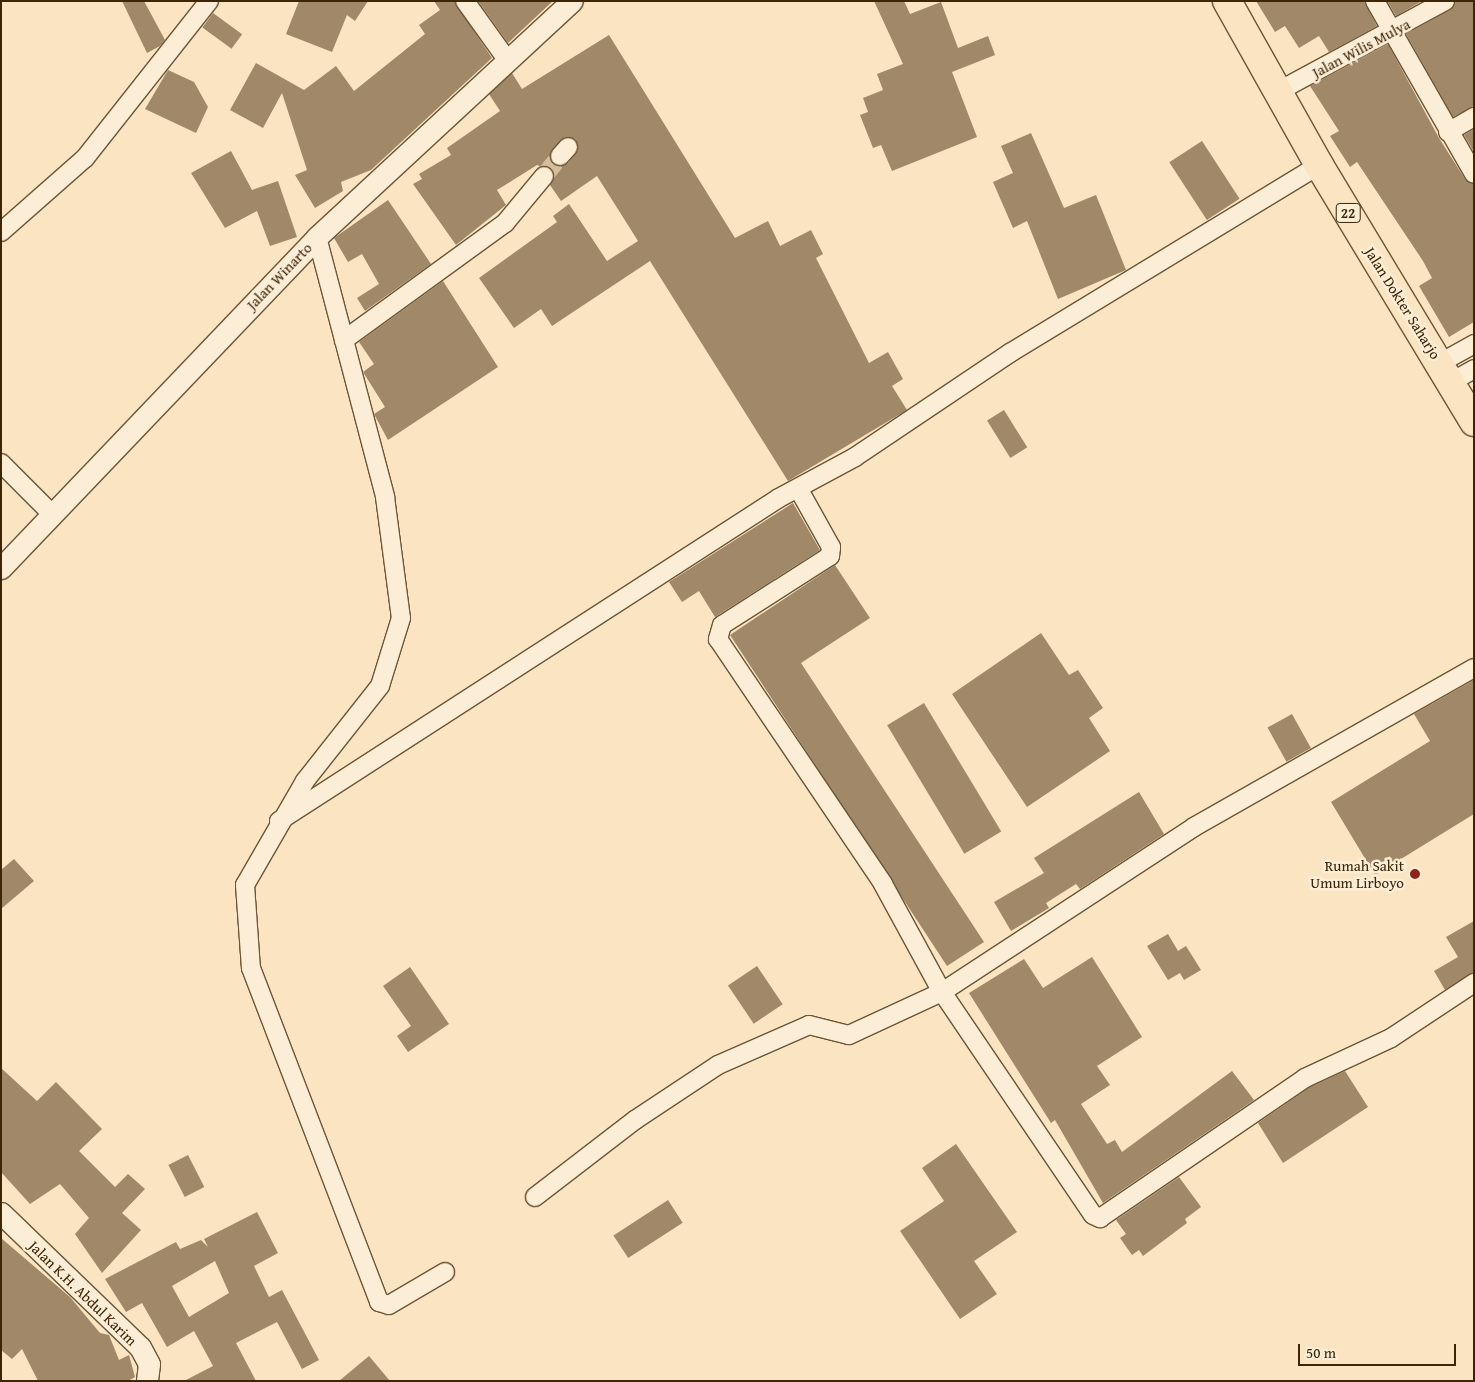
<!DOCTYPE html>
<style>
body{margin:0}
#map{position:relative;width:1475px;height:1382px;overflow:hidden;background:#fbe4c2;font-family:"Gentium Book Plus",serif}
div>[style]{position:absolute}
.building>*{inset:0;background:#a08868;transform-origin:0 0}
.minor-tunnel>*{height:18px;margin-top:-9px;transform-origin:0;background:repeating-linear-gradient(90deg,#d5be9c 0 18px,transparent 0 27px)}
.roads{filter:drop-shadow(1px 0 #6c5535) drop-shadow(-1px 0 #6c5535) drop-shadow(0 1px #6c5535) drop-shadow(0 -1px #6c5535)}
.minor>*{height:18px;margin:-9px;padding:0 9px;transform-origin:9px;border-radius:9px;background:#fcedd7}
.tertiary>*{height:21px;margin:-10.5px;padding:0 10.5px;transform-origin:10.5px;border-radius:10.5px;background:#fcedd7}
.trunk>*{height:28px;margin:-14px;padding:0 14px;transform-origin:14px;border-radius:14px;background:#fbe4c2}
.dots>*{width:14px;height:14px;translate:-50% -50%;box-sizing:border-box;border:2px solid #fcedd7;border-radius:50%}
span{translate:-50% -50%;white-space:nowrap;text-align:center;line-height:1.15;-webkit-text-stroke:5px #fcedd7;paint-order:stroke}
.shield-label span{padding:1px 4px;background:#fcedd7;border:1px solid;border-radius:4px;-webkit-text-stroke-width:0}
.shield-label{font-size:14px;color:#3d2506;font-weight:700}
.street-label{font-size:15px;color:#3d2506}
.poi-label{font-size:15px;color:#3d2506}
.right{translate:-100% -50%;text-align:right}
.frame{position:absolute;inset:0;border:2px solid #3d2506;pointer-events:none}
.scale{position:absolute;left:1298px;top:1344px;width:158px;height:22px;box-sizing:border-box;border:2px solid #3d2506;border-top:0;padding-left:6px;font-size:15px;line-height:18px;white-space:nowrap;color:#3d2506;-webkit-text-stroke:4px #fcedd7;paint-order:stroke}
</style>
<div id="map">
<div class="building">
<div style="clip-path:polygon(122px 1px,144px 1px,165px 40px,160px 46px,147px 53px)"></div>
<div style="clip-path:polygon(299px 1px,368px 1px,355px 21px,347px 15px,332px 52px,286px 34px)"></div>
<div style="clip-path:polygon(434px 1px,454px 1px,492px 58px,371px 170px,341px 182px,343px 191px,315px 208px,295px 175px,307px 170px,282px 93px,263px 128px,230px 110px,256px 63px,304px 90px,336px 66px,354px 91px,425px 34px,419px 25px,440px 10px)"></div>
<div style="clip-path:polygon(478px 1px,553px 1px,508px 43px)"></div>
<div style="clip-path:polygon(874px 1px,904px 1px,910px 14px,941px 2px,958px 48px,988px 36px,995px 55px,952px 72px,977px 137px,892px 171px,881px 145px,873px 148px,860px 115px,868px 112px,863px 98px,883px 90px,877px 74px,903px 64px)"></div>
<div style="clip-path:polygon(1256px 1px,1364px 1px,1377px 26px,1329px 52px,1319px 36px,1299px 48px,1285px 26px,1275px 32px)"></div>
<div style="clip-path:polygon(1387px 1px,1422px 1px,1396px 16px)"></div>
<div style="clip-path:polygon(1456px 1px,1474px 1px,1474px 106px,1453px 117px,1406px 34px,1450px 10px)"></div>
<div style="left:213px;top:13px;width:36px;height:18px;rotate:36deg"></div>
<div style="clip-path:polygon(evenodd,609px 35px,735px 238px,768px 221px,780px 246px,811px 230px,823px 254px,816px 258px,869px 363px,888px 352px,903px 379px,892px 386px,907px 410px,788px 481px,650px 261px,552px 326px,541px 309px,514px 328px,479px 278px,557px 222px,553px 216px,569px 204px,607px 261px,638px 241px,597px 176px,561px 201px,550px 185px,554px 172px,537px 165px,497px 190px,506px 205px,456px 245px,413px 184px,422px 179px,419px 174px,451px 155px,447px 148px,500px 111px,489px 94px,512px 73px,522px 89px,609px 35px,565px 137px,575px 139px,578px 150px,568px 163px,557px 166px,550px 153px,565px 137px)"></div>
<div style="clip-path:polygon(1388px 44px,1439px 138px,1465px 179px,1474px 185px,1474px 322px,1449px 337px,1419px 286px,1432px 278px,1423px 261px,1357px 162px,1350px 167px,1330px 136px,1339px 131px,1310px 86px)"></div>
<div style="clip-path:polygon(168px 70px,194px 82px,208px 107px,196px 133px,145px 109px)"></div>
<div style="clip-path:polygon(1474px 129px,1474px 152px,1464px 135px)"></div>
<div style="clip-path:polygon(1031px 133px,1064px 208px,1096px 195px,1126px 270px,1058px 299px,1027px 221px,1013px 228px,993px 182px,1013px 173px,1001px 146px)"></div>
<div style="left:1202px;top:141px;width:69px;height:39px;rotate:57deg"></div>
<div style="clip-path:polygon(231px 151px,252px 190px,278px 181px,297px 237px,270px 246px,257px 211px,225px 228px,191px 173px)"></div>
<div style="clip-path:polygon(388px 200px,431px 264px,365px 311px,357px 298px,379px 284px,362px 254px,348px 262px,334px 238px)"></div>
<div style="clip-path:polygon(443px 281px,498px 367px,388px 440px,374px 414px,385px 407px,363px 372px,374px 364px,359px 342px)"></div>
<div style="left:1004px;top:410px;width:44px;height:20px;rotate:58deg"></div>
<div style="clip-path:polygon(793px 503px,820px 550px,715px 617px,699px 591px,682px 602px,669px 582px)"></div>
<div style="clip-path:polygon(835px 565px,870px 618px,801px 663px,984px 942px,947px 966px,730px 635px)"></div>
<div style="clip-path:polygon(1041px 633px,1069px 675px,1078px 670px,1103px 708px,1089px 718px,1110px 751px,1027px 807px,952px 694px)"></div>
<div style="clip-path:polygon(1474px 680px,1474px 814px,1375px 875px,1331px 802px,1430px 741px,1414px 714px)"></div>
<div style="left:924px;top:703px;width:150px;height:43px;rotate:59deg"></div>
<div style="left:1292px;top:714px;width:39px;height:28px;rotate:61deg"></div>
<div style="clip-path:polygon(1139px 792px,1164px 834px,1080px 889px,1076px 884px,1046px 903px,1049px 908px,1011px 931px,994px 902px,1044px 873px,1034px 858px)"></div>
<div style="clip-path:polygon(14px 859px,34px 881px,1px 909px,1px 870px)"></div>
<div style="clip-path:polygon(1474px 921px,1474px 972px,1445px 990px,1434px 971px,1458px 957px,1446px 937px)"></div>
<div style="clip-path:polygon(1168px 934px,1178px 951px,1186px 946px,1201px 970px,1184px 980px,1180px 973px,1168px 980px,1147px 946px)"></div>
<div style="clip-path:polygon(1092px 957px,1142px 1037px,1097px 1066px,1110px 1085px,1081px 1104px,1107px 1144px,1115px 1140px,1122px 1152px,1232px 1071px,1254px 1100px,1103px 1203px,1055px 1120px,1051px 1123px,969px 993px,1024px 959px,1043px 988px)"></div>
<div style="left:757px;top:966px;width:46px;height:35px;rotate:56deg"></div>
<div style="clip-path:polygon(410px 967px,449px 1024px,408px 1052px,397px 1036px,411px 1026px,383px 986px)"></div>
<div style="clip-path:polygon(1px 1068px,37px 1101px,56px 1082px,102px 1129px,79px 1151px,115px 1187px,128px 1174px,145px 1189px,122px 1213px,141px 1230px,102px 1273px,75px 1234px,89px 1218px,60px 1184px,30px 1204px,1px 1172px)"></div>
<div style="clip-path:polygon(1345px 1071px,1368px 1107px,1283px 1163px,1258px 1123px,1310px 1087px)"></div>
<div style="clip-path:polygon(956px 1144px,1017px 1232px,974px 1261px,997px 1294px,960px 1319px,900px 1231px,944px 1201px,922px 1168px)"></div>
<div style="left:188px;top:1155px;width:36px;height:22px;rotate:63deg"></div>
<div style="clip-path:polygon(1179px 1177px,1201px 1207px,1185px 1219px,1187px 1223px,1143px 1256px,1139px 1250px,1132px 1255px,1120px 1238px,1126px 1234px,1116px 1220px)"></div>
<div style="left:668px;top:1200px;width:27px;height:65px;rotate:57deg"></div>
<div style="clip-path:polygon(evenodd,257px 1212px,278px 1253px,254px 1266px,269px 1297px,282px 1290px,319px 1360px,302px 1369px,277px 1322px,236px 1343px,256px 1381px,184px 1381px,213px 1366px,194px 1331px,167px 1347px,142px 1303px,126px 1312px,105px 1279px,176px 1242px,180px 1249px,201px 1240px,208px 1247px,204px 1239px,257px 1212px,215px 1261px,229px 1293px,189px 1317px,172px 1286px,215px 1261px)"></div>
<div style="clip-path:polygon(1px 1238px,70px 1297px,100px 1333px,109px 1335px,119px 1360px,129px 1355px,135px 1377px,128px 1381px,38px 1381px,22px 1349px,12px 1359px,1px 1350px)"></div>
<div style="clip-path:polygon(369px 1356px,390px 1381px,339px 1381px)"></div>
</div>
<div class="minor-tunnel">
<div style="left:544px;top:176px;width:26px;rotate:-51deg"></div>
</div>
<div class="roads">
<div class="minor">
<div style="left:465px;top:1px;width:74px;rotate:54.4deg"></div>
<div style="left:1375px;top:1px;width:199px;rotate:60.2deg"></div>
<div style="left:1277px;top:92px;width:191px;rotate:-28.4deg"></div>
<div style="left:1448px;top:132px;width:30px;rotate:-30deg"></div>
<div style="left:560px;top:156px;width:12px;rotate:-48deg"></div>
<div style="left:1px;top:232px;width:112px;rotate:-41.4deg"></div>
<div style="left:85px;top:158px;width:200px;rotate:-51.7deg"></div>
<div style="left:317px;top:237px;width:269px;rotate:75.3deg"></div>
<div style="left:385px;top:497px;width:122px;rotate:82.5deg"></div>
<div style="left:401px;top:618px;width:71px;rotate:107.2deg"></div>
<div style="left:380px;top:686px;width:121px;rotate:128.3deg"></div>
<div style="left:305px;top:781px;width:120px;rotate:120deg"></div>
<div style="left:245px;top:885px;width:83px;rotate:85.9deg"></div>
<div style="left:251px;top:968px;width:358px;rotate:69deg"></div>
<div style="left:379px;top:1302px;width:10px;rotate:17deg"></div>
<div style="left:389px;top:1305px;width:65px;rotate:-30.5deg"></div>
<div style="left:344px;top:340px;width:199px;rotate:-36deg"></div>
<div style="left:505px;top:223px;width:61px;rotate:-50.3deg"></div>
<div style="left:1440px;top:363px;width:39px;rotate:-29deg"></div>
<div style="left:1451px;top:382px;width:26px;rotate:-29deg"></div>
<div style="left:1px;top:463px;width:72px;rotate:45deg"></div>
<div style="left:798px;top:488px;width:68px;rotate:60.8deg"></div>
<div style="left:831px;top:547px;width:9px;rotate:96deg"></div>
<div style="left:830px;top:556px;width:128px;rotate:147.4deg"></div>
<div style="left:722px;top:625px;width:15px;rotate:106deg"></div>
<div style="left:718px;top:639px;width:295px;rotate:56deg"></div>
<div style="left:883px;top:884px;width:123px;rotate:61.4deg"></div>
<div style="left:942px;top:992px;width:269px;rotate:55.9deg"></div>
<div style="left:1093px;top:1215px;width:8px;rotate:23deg"></div>
<div style="left:1100px;top:1218px;width:248px;rotate:-34.3deg"></div>
<div style="left:1305px;top:1078px;width:95px;rotate:-24.9deg"></div>
<div style="left:1391px;top:1038px;width:100px;rotate:-33.5deg"></div>
<div style="left:279px;top:821px;width:595px;rotate:-32.86deg"></div>
<div style="left:779px;top:498px;width:86px;rotate:-28.3deg"></div>
<div style="left:855px;top:457px;width:187px;rotate:-33.9deg"></div>
<div style="left:1010px;top:353px;width:362px;rotate:-31.3deg"></div>
<div style="left:535px;top:1197px;width:126px;rotate:-37.6deg"></div>
<div style="left:635px;top:1120px;width:100px;rotate:-33.5deg"></div>
<div style="left:718px;top:1065px;width:99px;rotate:-23.7deg"></div>
<div style="left:809px;top:1025px;width:41px;rotate:14deg"></div>
<div style="left:849px;top:1035px;width:102px;rotate:-24.8deg"></div>
<div style="left:942px;top:992px;width:301px;rotate:-33.2deg"></div>
<div style="left:1194px;top:827px;width:322px;rotate:-29.6deg"></div>
</div>
<div class="tertiary">
<div style="left:1px;top:568px;width:458px;rotate:-46.3deg"></div>
<div style="left:317px;top:237px;width:347px;rotate:-42.8deg"></div>
<div style="left:1px;top:1213px;width:193px;rotate:44deg"></div>
<div style="left:140px;top:1347px;width:19px;rotate:62deg"></div>
<div style="left:149px;top:1364px;width:17px;rotate:97deg"></div>
</div>
<div class="trunk">
<div style="left:1227px;top:1px;width:188px;rotate:60.7deg"></div>
<div style="left:1319px;top:165px;width:300px;rotate:58.9deg"></div>
</div>
</div>
<div class="dots">
<div style="left:1415px;top:874px;background:#8f2418"></div>
</div>
<div class="shield-label">
<span style="left:1348px;top:213px">22</span>
</div>
<div class="street-label">
<span style="left:1361px;top:48px;rotate:-28deg">Jalan Wilis Mulya</span>
<span style="left:279px;top:276px;rotate:-46deg">Jalan Winarto</span>
<span style="left:1403px;top:303px;rotate:58deg">Jalan Dokter Saharjo</span>
<span style="left:83px;top:1293px;rotate:44deg">Jalan K.H. Abdul Karim</span>
</div>
<div class="poi-label">
<span class="right" style="left:1404px;top:874px">Rumah Sakit<br>Umum Lirboyo</span>
</div>
<div class="frame"></div>
<div class="scale">50 m</div>
</div>
